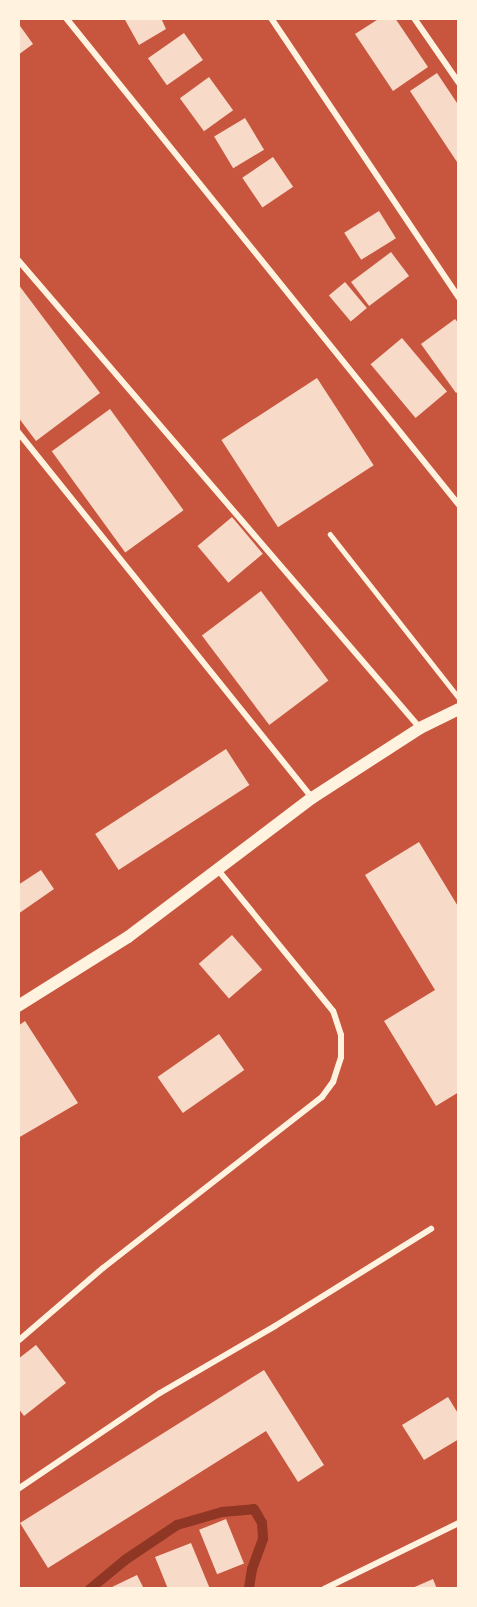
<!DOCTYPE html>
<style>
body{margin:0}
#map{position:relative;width:477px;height:1607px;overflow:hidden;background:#c8553d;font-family:"Sofia Sans Condensed",sans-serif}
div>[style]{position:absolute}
.stream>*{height:10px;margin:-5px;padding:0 5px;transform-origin:5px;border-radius:5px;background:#8f3625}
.building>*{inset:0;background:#f7dbc8;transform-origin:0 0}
.service>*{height:4.5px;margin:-2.25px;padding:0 2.25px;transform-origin:2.25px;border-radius:2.25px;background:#fff3e0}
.minor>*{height:6px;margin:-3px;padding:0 3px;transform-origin:3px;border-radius:3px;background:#fff3e0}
.secondary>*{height:12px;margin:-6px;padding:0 6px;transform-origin:6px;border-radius:6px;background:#fff3e0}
span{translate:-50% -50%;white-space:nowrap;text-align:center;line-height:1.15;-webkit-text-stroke:4.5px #fff3e0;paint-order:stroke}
.frame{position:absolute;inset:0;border:20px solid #fff3e0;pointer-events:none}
</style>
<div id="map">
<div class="stream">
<div style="left:90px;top:1589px;width:45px;rotate:-39.6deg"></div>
<div style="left:125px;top:1560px;width:63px;rotate:-33.9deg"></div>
<div style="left:177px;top:1525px;width:47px;rotate:-16.1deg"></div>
<div style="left:222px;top:1512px;width:32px;rotate:-5deg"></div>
<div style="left:254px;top:1509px;width:16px;rotate:60deg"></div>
<div style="left:262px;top:1523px;width:16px;rotate:86deg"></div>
<div style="left:263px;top:1539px;width:32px;rotate:110deg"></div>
<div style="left:252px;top:1569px;width:20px;rotate:99deg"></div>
</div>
<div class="building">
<div style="clip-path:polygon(124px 18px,161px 18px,166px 29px,139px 45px)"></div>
<div style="clip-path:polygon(380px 18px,395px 18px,428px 67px,393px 91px,355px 34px)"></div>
<div style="clip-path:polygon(18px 23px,33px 44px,18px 55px)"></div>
<div style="left:184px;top:33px;width:33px;height:44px;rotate:55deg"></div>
<div style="clip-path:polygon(437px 73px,459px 106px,459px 165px,410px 91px)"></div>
<div style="left:209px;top:77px;width:41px;height:36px;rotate:54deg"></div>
<div style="left:245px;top:118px;width:37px;height:36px;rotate:59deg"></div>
<div style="left:273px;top:157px;width:36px;height:37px;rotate:56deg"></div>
<div style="left:379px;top:211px;width:32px;height:41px;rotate:58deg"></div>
<div style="left:391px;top:252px;width:30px;height:50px;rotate:53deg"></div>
<div style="left:345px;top:282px;width:34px;height:21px;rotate:50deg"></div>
<div style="clip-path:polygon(18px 284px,100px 393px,36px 441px,18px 417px)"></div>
<div style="clip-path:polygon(455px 319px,459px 324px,459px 391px,456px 393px,421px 344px)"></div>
<div style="left:402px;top:338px;width:70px;height:41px;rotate:50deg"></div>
<div style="left:317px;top:378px;width:104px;height:114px;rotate:57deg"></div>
<div style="left:110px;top:409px;width:125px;height:72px;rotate:54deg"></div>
<div style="left:232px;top:517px;width:48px;height:45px;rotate:50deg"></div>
<div style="left:261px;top:591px;width:112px;height:74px;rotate:53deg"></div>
<div style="left:226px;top:749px;width:43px;height:156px;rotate:57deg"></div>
<div style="clip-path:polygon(419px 842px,459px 908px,459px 1092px,436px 1106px,384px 1021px,435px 990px,365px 875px)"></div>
<div style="clip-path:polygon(41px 870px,54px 889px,18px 914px,18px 885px)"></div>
<div style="left:232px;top:935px;width:46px;height:44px;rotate:49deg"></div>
<div style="clip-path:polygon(25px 1021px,78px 1103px,18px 1138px,18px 1026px)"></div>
<div style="left:219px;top:1034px;width:44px;height:75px;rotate:55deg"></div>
<div style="clip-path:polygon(36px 1345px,66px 1383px,24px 1416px,18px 1408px,18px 1359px)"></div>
<div style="clip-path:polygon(264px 1370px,324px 1465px,298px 1482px,266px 1431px,48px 1568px,20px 1523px)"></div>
<div style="clip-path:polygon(448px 1397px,459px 1415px,459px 1439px,424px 1460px,402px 1425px)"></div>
<div style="left:226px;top:1519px;width:48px;height:29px;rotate:68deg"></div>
<div style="clip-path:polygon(191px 1543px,210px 1589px,168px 1589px,155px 1557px)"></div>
<div style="clip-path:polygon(137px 1575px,144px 1589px,113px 1589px,112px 1587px)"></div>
<div style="clip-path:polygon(433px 1579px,437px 1589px,410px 1589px)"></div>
</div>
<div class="service">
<div style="left:330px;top:534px;width:209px;rotate:51.8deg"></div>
</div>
<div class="minor">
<div style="left:66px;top:18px;width:626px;rotate:51.1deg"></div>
<div style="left:271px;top:18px;width:337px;rotate:56.1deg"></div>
<div style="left:414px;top:18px;width:79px;rotate:55.3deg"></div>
<div style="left:18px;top:260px;width:617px;rotate:49.34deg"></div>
<div style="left:18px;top:432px;width:469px;rotate:51.2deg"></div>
<div style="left:18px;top:1341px;width:112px;rotate:-40.7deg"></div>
<div style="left:103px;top:1268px;width:278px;rotate:-38deg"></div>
<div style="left:322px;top:1097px;width:19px;rotate:-54deg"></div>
<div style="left:333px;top:1082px;width:26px;rotate:-72deg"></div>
<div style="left:341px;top:1057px;width:22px;rotate:-90deg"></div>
<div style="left:341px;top:1035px;width:25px;rotate:-108deg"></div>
<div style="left:333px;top:1011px;width:182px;rotate:-129.2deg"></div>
<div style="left:18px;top:1489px;width:171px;rotate:-34.1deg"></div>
<div style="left:160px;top:1393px;width:133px;rotate:-30.2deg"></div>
<div style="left:275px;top:1326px;width:184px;rotate:-31.9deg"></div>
<div style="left:324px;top:1589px;width:150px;rotate:-26.1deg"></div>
</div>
<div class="secondary">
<div style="left:18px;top:1006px;width:130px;rotate:-32.1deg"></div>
<div style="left:128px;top:937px;width:231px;rotate:-37.1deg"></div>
<div style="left:312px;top:798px;width:129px;rotate:-32.9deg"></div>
<div style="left:420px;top:728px;width:43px;rotate:-26deg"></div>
</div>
<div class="frame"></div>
</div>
